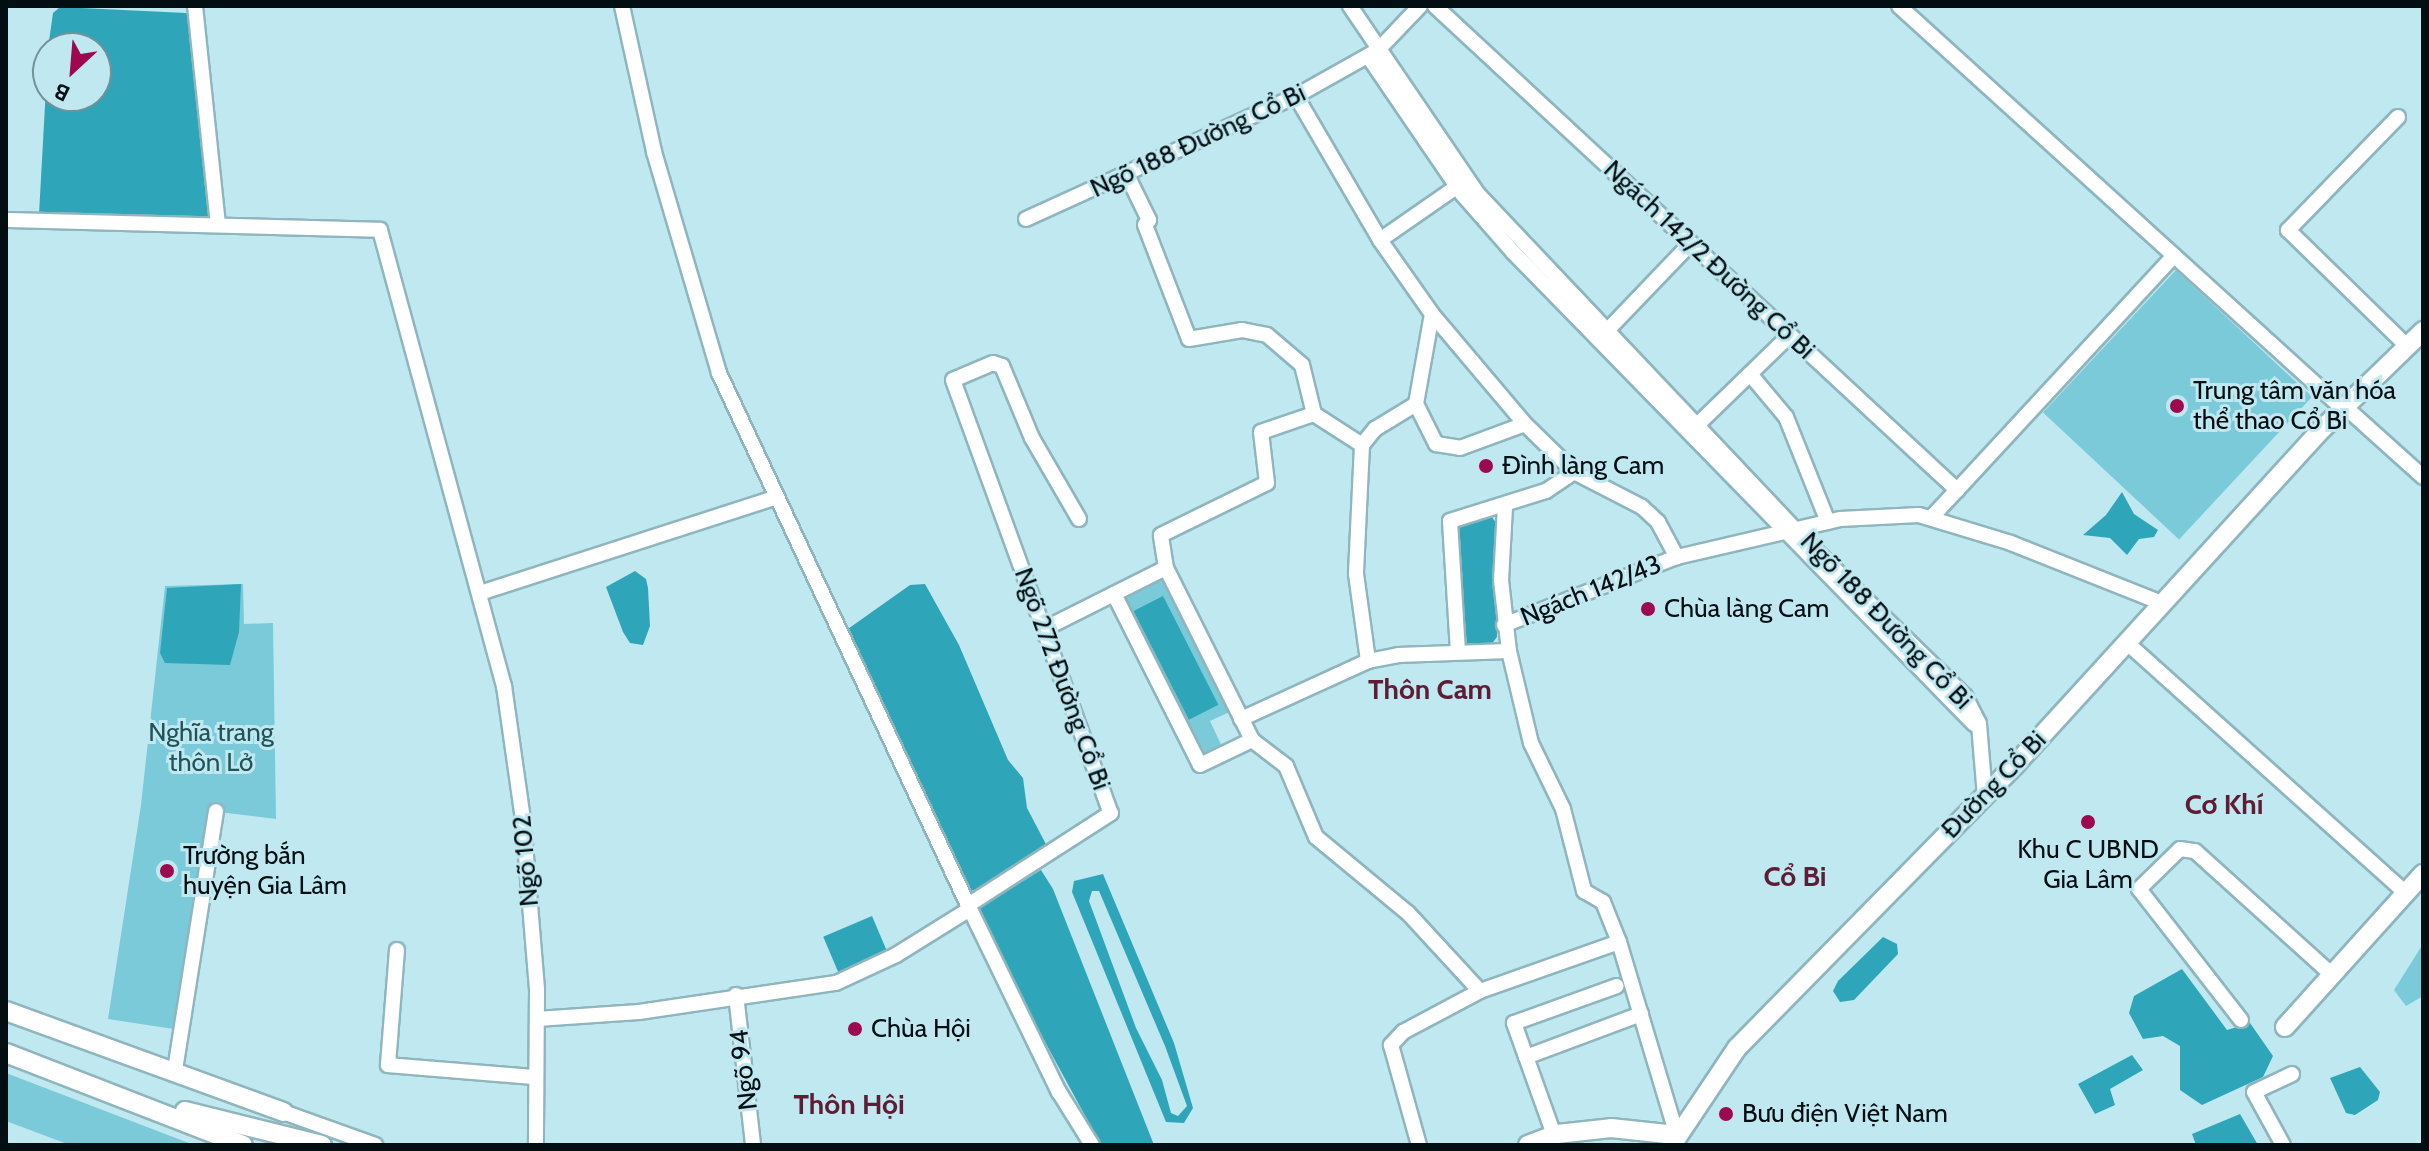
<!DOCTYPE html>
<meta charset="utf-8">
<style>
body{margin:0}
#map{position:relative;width:2429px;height:1151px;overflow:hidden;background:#c0e8f0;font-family:Cabin,sans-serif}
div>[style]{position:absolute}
.green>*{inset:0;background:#7acad9;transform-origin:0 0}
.water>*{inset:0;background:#2fa5b9;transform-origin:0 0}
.stream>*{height:3px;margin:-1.5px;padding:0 1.5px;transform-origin:1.5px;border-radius:1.5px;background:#2fa5b9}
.roads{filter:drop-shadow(2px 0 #8fb5bd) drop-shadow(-2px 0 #8fb5bd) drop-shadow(0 2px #8fb5bd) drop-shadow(0 -2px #8fb5bd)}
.street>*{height:14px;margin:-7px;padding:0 7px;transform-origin:7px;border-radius:7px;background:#fff}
.secondary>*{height:18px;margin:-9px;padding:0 9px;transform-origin:9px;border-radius:9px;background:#fff}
.dots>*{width:22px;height:22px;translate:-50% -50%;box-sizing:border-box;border:4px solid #c0e8f0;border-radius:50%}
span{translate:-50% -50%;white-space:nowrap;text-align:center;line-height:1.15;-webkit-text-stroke:6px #c0e8f0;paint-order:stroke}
.street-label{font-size:26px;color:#020e11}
.poi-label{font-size:26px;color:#020e11}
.left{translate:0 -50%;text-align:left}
.park-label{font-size:26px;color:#22525a}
.neighbourhood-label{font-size:28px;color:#5f1c35;font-weight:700}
.frame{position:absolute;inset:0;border:8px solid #020e11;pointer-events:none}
.north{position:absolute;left:32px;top:32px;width:80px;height:80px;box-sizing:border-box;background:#c0e8f0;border:2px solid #749197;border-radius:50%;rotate:206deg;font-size:22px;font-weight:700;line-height:32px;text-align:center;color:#020e11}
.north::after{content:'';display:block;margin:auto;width:28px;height:36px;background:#9e0850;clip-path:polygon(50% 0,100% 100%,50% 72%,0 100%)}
</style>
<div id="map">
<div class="green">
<div style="left:2176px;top:270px;width:186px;height:195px;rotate:43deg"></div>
<div style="clip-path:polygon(1166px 568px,1236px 709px,1210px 721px,1225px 753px,1200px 765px,1114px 594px)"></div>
<div style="clip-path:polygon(243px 584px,244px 624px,273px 623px,276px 819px,219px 812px,180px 1030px,108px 1019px,141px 805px,165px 586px)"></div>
<div style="clip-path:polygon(2423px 944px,2423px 996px,2406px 1006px,2394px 990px)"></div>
<div style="clip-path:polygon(6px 1073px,194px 1145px,70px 1145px,6px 1121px)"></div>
</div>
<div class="water">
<div style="clip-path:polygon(60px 7px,186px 13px,190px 18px,214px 221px,39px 214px,48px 51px,48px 96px,96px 96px,96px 48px,48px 48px,53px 13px)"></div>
<div style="clip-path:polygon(2122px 492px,2134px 514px,2158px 530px,2154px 537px,2139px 539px,2127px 555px,2110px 538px,2083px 535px,2106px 515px)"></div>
<div style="clip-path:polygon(1491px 516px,1497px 524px,1497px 637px,1490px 646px,1467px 646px,1457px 526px)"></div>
<div style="clip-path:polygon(635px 571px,646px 579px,648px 588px,650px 626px,643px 645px,630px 643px,623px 632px,606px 587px)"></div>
<div style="clip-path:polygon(241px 584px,239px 632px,230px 665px,165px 663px,160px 653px,167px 588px)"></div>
<div style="clip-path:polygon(925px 584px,959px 645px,1008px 760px,1023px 778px,1027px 808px,1049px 850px,977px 892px,969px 889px,845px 631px,910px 585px)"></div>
<div style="left:1163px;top:596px;width:122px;height:33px;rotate:63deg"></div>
<div style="clip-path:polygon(1041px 870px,1053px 889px,1154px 1145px,1101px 1145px,989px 939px,980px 907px)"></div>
<div style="clip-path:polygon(evenodd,1103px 874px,1174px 1043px,1193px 1108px,1184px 1123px,1166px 1122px,1072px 892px,1074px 881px,1103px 874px,1092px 891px,1099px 891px,1165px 1046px,1187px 1106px,1178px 1116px,1171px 1113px,1162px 1080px,1136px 1028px,1089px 901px,1092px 891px)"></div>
<div style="left:872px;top:916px;width:41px;height:53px;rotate:67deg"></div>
<div style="clip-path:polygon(1883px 937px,1897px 944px,1898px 954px,1854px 1000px,1840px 1002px,1833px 991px,1838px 981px)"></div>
<div style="clip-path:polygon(2182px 969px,2227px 1030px,2250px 1023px,2273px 1056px,2263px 1077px,2202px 1105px,2180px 1090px,2180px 1046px,2163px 1036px,2143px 1039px,2129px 1013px,2134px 996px)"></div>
<div style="clip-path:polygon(2132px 1055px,2143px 1070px,2110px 1089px,2115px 1105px,2095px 1114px,2078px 1084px)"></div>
<div style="clip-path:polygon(2360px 1067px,2380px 1092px,2378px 1100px,2355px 1115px,2346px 1113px,2330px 1078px)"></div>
<div style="clip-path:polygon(2240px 1114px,2258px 1145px,2196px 1145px,2192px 1134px)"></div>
</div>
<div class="stream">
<div style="left:2253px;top:1107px;width:43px;rotate:61.1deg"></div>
</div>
<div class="roads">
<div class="street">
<div style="left:195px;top:6px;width:220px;rotate:84deg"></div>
<div style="left:622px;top:6px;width:149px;rotate:77.6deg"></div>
<div style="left:654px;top:152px;width:230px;rotate:73.6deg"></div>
<div style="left:719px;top:373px;width:587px;rotate:64.92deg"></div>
<div style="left:1350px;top:6px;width:227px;rotate:55.8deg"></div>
<div style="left:1478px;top:194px;width:483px;rotate:46.6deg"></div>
<div style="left:1810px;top:545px;width:216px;rotate:44.3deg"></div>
<div style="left:1965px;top:696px;width:31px;rotate:63deg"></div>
<div style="left:1979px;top:724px;width:73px;rotate:85.3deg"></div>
<div style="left:1435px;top:6px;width:712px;rotate:42.84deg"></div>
<div style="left:1957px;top:490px;width:37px;rotate:133deg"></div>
<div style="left:1899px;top:6px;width:598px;rotate:42.22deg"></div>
<div style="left:1368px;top:56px;width:167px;rotate:55.7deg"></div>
<div style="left:1462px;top:194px;width:77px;rotate:48.7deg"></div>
<div style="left:1513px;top:252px;width:660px;rotate:45.68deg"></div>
<div style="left:1296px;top:96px;width:167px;rotate:59.7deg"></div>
<div style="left:1380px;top:240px;width:90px;rotate:54.9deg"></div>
<div style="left:1432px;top:314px;width:144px;rotate:49.8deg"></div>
<div style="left:1525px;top:424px;width:69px;rotate:44.4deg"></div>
<div style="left:1574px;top:472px;width:76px;rotate:27.2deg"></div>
<div style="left:1642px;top:507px;width:22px;rotate:43deg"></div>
<div style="left:1658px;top:522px;width:40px;rotate:62deg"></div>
<div style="left:1677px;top:557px;width:167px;rotate:-13.1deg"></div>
<div style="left:1840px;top:519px;width:79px;rotate:-2.9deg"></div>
<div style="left:1919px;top:515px;width:96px;rotate:16.9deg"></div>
<div style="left:2011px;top:543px;width:162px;rotate:21.7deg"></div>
<div style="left:2398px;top:117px;width:158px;rotate:134.2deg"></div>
<div style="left:2288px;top:230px;width:166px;rotate:44.3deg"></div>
<div style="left:1128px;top:177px;width:48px;rotate:64deg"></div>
<div style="left:1149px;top:220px;width:6px;rotate:129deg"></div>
<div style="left:1145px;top:225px;width:122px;rotate:68.9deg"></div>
<div style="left:1189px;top:339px;width:54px;rotate:-9.6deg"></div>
<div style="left:1242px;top:330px;width:25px;rotate:11deg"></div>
<div style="left:1267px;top:335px;width:46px;rotate:40.6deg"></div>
<div style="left:1302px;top:365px;width:50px;rotate:76.2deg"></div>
<div style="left:1314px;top:414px;width:57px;rotate:32.9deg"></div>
<div style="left:1362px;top:445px;width:129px;rotate:92.7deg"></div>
<div style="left:1356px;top:574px;width:88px;rotate:82.1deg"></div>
<div style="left:1368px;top:661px;width:31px;rotate:-11deg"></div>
<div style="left:1398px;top:655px;width:111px;rotate:-2.1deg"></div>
<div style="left:1509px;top:651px;width:95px;rotate:76.6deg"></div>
<div style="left:1531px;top:743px;width:73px;rotate:64.1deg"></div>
<div style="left:1563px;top:809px;width:85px;rotate:75.6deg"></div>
<div style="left:1584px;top:891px;width:22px;rotate:30deg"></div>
<div style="left:1603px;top:902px;width:43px;rotate:68.2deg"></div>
<div style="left:1619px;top:942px;width:202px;rotate:73.3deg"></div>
<div style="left:1026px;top:219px;width:297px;rotate:-24.5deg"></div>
<div style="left:1296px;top:96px;width:94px;rotate:-29.3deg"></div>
<div style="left:1378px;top:50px;width:61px;rotate:-46.3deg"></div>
<div style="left:6px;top:220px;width:374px;rotate:1.5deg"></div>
<div style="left:380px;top:230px;width:473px;rotate:74.8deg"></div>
<div style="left:504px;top:686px;width:134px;rotate:81.9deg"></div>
<div style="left:523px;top:819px;width:172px;rotate:85.3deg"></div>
<div style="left:537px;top:990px;width:155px;rotate:90.4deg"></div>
<div style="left:1380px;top:240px;width:100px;rotate:-34.8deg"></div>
<div style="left:1432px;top:314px;width:91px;rotate:100.1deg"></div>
<div style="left:1416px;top:404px;width:45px;rotate:63.4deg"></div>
<div style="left:1436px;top:444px;width:24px;rotate:9deg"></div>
<div style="left:1460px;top:448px;width:69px;rotate:-20.3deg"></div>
<div style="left:1601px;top:337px;width:130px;rotate:-46.2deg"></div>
<div style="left:1750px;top:374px;width:56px;rotate:50.1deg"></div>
<div style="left:1786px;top:417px;width:113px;rotate:68.2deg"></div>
<div style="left:2344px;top:406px;width:106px;rotate:41.9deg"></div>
<div style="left:1691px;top:431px;width:138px;rotate:-44.1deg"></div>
<div style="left:1362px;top:445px;width:21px;rotate:-51deg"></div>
<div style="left:1375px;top:429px;width:48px;rotate:-31.4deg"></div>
<div style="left:1957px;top:490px;width:319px;rotate:-47.2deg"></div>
<div style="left:1505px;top:507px;width:73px;rotate:93.1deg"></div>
<div style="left:1501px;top:580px;width:71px;rotate:83.6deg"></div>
<div style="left:1079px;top:519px;width:94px;rotate:-120.1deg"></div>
<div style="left:1032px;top:438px;width:78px;rotate:-112.6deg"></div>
<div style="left:1002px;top:366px;width:9px;rotate:-162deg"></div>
<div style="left:993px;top:363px;width:43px;rotate:157deg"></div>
<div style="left:953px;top:380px;width:461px;rotate:70deg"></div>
<div style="left:1111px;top:813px;width:170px;rotate:147.2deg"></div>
<div style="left:968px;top:905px;width:208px;rotate:64.1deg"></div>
<div style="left:1059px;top:1092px;width:62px;rotate:58.1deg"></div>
<div style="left:1166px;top:568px;width:33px;rotate:-99deg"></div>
<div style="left:1161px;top:535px;width:118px;rotate:-26.1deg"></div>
<div style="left:1267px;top:483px;width:51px;rotate:-96.7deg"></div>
<div style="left:1261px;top:432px;width:56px;rotate:-18.8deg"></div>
<div style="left:480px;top:593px;width:309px;rotate:-17.9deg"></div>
<div style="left:1114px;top:594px;width:191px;rotate:63.3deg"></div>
<div style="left:1200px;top:765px;width:58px;rotate:-25.7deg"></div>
<div style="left:1504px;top:625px;width:186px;rotate:-21.5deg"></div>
<div style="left:1044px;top:629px;width:136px;rotate:-26.6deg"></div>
<div style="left:1166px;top:568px;width:192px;rotate:63.4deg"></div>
<div style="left:1252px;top:740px;width:43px;rotate:37.4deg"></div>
<div style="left:1286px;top:766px;width:77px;rotate:67.1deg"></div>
<div style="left:1316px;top:837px;width:119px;rotate:39.6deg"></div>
<div style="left:1408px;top:913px;width:106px;rotate:47.3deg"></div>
<div style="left:1480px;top:991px;width:87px;rotate:152deg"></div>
<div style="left:1403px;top:1032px;width:18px;rotate:133deg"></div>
<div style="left:1391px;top:1045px;width:104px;rotate:74.4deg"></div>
<div style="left:2126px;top:642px;width:376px;rotate:41.9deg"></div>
<div style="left:1458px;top:652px;width:131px;rotate:-93.5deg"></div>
<div style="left:1450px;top:521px;width:101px;rotate:-17.4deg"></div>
<div style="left:1546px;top:491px;width:34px;rotate:-34deg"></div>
<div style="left:1241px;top:719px;width:140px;rotate:-24.5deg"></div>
<div style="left:397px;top:950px;width:115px;rotate:94.5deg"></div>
<div style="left:388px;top:1065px;width:145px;rotate:4.7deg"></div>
<div style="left:1480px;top:991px;width:147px;rotate:-19.4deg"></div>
<div style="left:736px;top:995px;width:151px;rotate:83.5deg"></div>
<div style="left:537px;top:1019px;width:102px;rotate:-3.9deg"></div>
<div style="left:639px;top:1012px;width:199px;rotate:-8.4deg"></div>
<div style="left:836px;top:983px;width:66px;rotate:-25deg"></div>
<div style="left:896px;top:955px;width:87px;rotate:-31.9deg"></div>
<div style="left:2241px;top:1020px;width:166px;rotate:-127.9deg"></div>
<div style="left:2139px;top:889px;width:57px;rotate:-44.3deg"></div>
<div style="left:2180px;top:849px;width:15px;rotate:8deg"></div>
<div style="left:2195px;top:851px;width:185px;rotate:42.1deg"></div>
<div style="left:1526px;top:1057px;width:123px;rotate:-20.5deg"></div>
<div style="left:175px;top:1070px;width:262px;rotate:-81deg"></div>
<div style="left:283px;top:1112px;width:98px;rotate:19.7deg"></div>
<div style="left:1554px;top:1135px;width:119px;rotate:-109.7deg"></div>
<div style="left:1514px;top:1023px;width:109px;rotate:-19.8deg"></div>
<div style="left:2283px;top:1145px;width:60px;rotate:-118.7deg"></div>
<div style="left:2254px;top:1092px;width:42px;rotate:-25.3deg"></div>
</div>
<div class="secondary">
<div style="left:6px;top:1011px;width:295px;rotate:20deg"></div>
<div style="left:2285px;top:1027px;width:206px;rotate:-48deg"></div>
<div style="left:6px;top:1053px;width:254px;rotate:21.2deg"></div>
<div style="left:185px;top:1111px;width:141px;rotate:13.9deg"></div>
<div style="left:1528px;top:1145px;width:31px;rotate:-21deg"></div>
<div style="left:1557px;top:1134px;width:54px;rotate:-6.3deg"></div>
<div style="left:1611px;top:1128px;width:66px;rotate:6.1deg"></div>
<div style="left:1672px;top:1145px;width:117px;rotate:-56.2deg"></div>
<div style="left:1737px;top:1048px;width:397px;rotate:-45.5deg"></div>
<div style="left:2015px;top:765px;width:455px;rotate:-47.6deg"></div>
<div style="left:2322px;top:429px;width:141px;rotate:-44.1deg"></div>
</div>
</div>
<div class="dots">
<div style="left:2177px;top:406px;background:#9e0850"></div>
<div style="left:1486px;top:466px;background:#9e0850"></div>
<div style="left:1648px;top:609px;background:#9e0850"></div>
<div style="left:2088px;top:822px;background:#9e0850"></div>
<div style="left:167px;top:871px;background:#9e0850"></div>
<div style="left:855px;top:1029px;background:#9e0850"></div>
<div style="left:1726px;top:1114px;background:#9e0850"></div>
</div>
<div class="street-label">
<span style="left:1198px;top:141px;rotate:-25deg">Ngõ 188 Đường Cổ Bi</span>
<span style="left:1709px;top:260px;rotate:43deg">Ngách 142/2 Đường Cổ Bi</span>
<span style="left:1591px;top:591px;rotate:-22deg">Ngách 142/43</span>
<span style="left:1886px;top:621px;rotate:46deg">Ngõ 188 Đường Cổ Bi</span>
<span style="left:1062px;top:679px;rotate:70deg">Ngõ 272 Đường Cổ Bi</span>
<span style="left:1994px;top:785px;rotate:-46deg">Đường Cổ Bi</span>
<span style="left:526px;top:861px;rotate:-95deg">Ngõ 102</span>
<span style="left:744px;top:1070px;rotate:-97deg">Ngõ 94</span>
</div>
<div class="poi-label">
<span class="left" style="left:2193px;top:406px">Trung tâm văn hóa<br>thể thao Cổ Bi</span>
<span class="left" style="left:1502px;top:466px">Đình làng Cam</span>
<span class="left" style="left:1664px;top:609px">Chùa làng Cam</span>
<span style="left:2088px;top:865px">Khu C UBND<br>Gia Lâm</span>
<span class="left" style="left:183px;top:871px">Trường bắn<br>huyện Gia Lâm</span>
<span class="left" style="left:871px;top:1029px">Chùa Hội</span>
<span class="left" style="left:1742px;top:1114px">Bưu điện Việt Nam</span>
</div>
<div class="park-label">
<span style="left:211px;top:748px">Nghĩa trang<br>thôn Lở</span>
</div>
<div class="neighbourhood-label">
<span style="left:1430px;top:689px">Thôn Cam</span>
<span style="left:2224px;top:804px">Cơ Khí</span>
<span style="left:1795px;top:876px">Cổ Bi</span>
<span style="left:849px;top:1104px">Thôn Hội</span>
</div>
<div class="frame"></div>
<div class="north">B</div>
</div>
